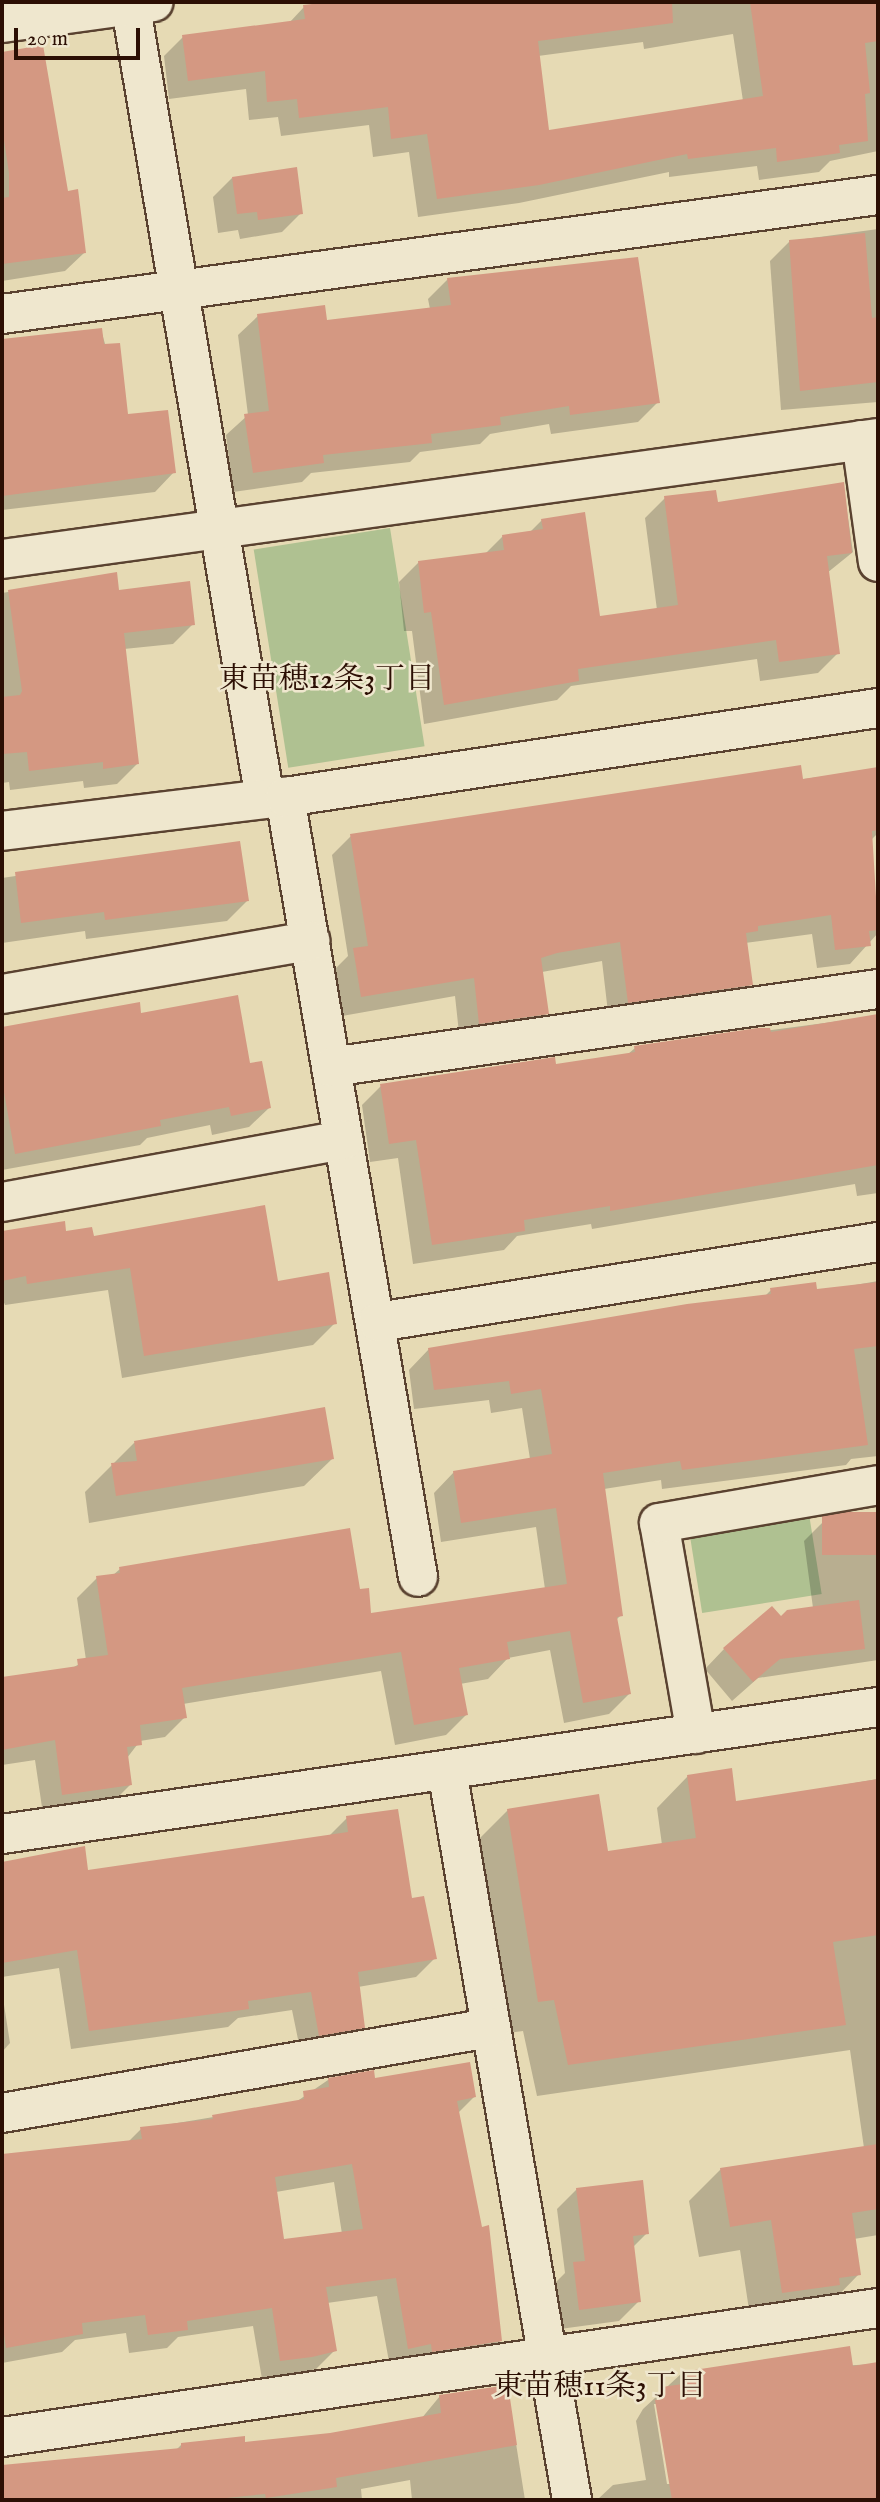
<!DOCTYPE html>
<meta charset="utf-8">
<style>
body{margin:0}
#map{position:relative;width:880px;height:2502px;overflow:hidden;background:#e6dab4;font-family:"IM FELL English","Noto Serif JP",serif}
div>[style]{position:absolute}
.green>*{inset:0;background:#afc191;transform-origin:0 0}
.shadow>*{inset:0;background:#0003}
.building>*{inset:0;background:#d49882;transform-origin:0 0}
.roads{filter:drop-shadow(2px 0 #5a4230) drop-shadow(-2px 0 #5a4230) drop-shadow(0 2px #5a4230) drop-shadow(0 -2px #5a4230)}
.minor>*{height:38px;margin:-19px;padding:0 19px;transform-origin:19px;border-radius:19px;background:#efe7ce}
span{translate:-50% -50%;white-space:nowrap;text-align:center;line-height:1.15;-webkit-text-stroke:5px #efe7ce;paint-order:stroke}
.neighbourhood-label{font-size:30px;color:#2c0f04}
.frame{position:absolute;inset:0;border:4px solid #2c0f04;pointer-events:none}
.scale{position:absolute;left:14px;top:28px;width:126px;height:32px;box-sizing:border-box;border:4px solid #2c0f04;border-top:0;padding-left:9px;font-size:21px;line-height:24px;white-space:nowrap;color:#2c0f04;-webkit-text-stroke:5px #efe7ce;paint-order:stroke}
</style>
<div id="map">
<div class="green">
<div style="left:390px;top:528px;width:221px;height:138px;rotate:81deg"></div>
<div style="left:809px;top:1514px;width:81px;height:121px;rotate:81deg"></div>
</div>
<div class="shadow">
<div style="clip-path:polygon(evenodd,347px 2px,878px 2px,878px 151px,830px 161px,819px 172px,759px 180px,757px 166px,669px 177px,669px 172px,519px 203px,418px 217px,409px 152px,373px 157px,369px 125px,281px 136px,278px 117px,249px 120px,246px 89px,169px 99px,164px 56px,183px 37px,289px 23px,304px 7px,347px 2px,733px 34px,743px 101px,548px 132px,538px 56px,643px 42px,644px 49px,733px 34px)"></div>
<div style="clip-path:polygon(42px 47px,67px 192px,84px 253px,65px 271px,2px 281px,2px 54px)"></div>
<div style="clip-path:polygon(232px 178px,301px 213px,282px 232px,240px 239px,238px 230px,218px 233px,213px 197px)"></div>
<div style="clip-path:polygon(878px 229px,878px 402px,781px 410px,770px 261px,790px 241px)"></div>
<div style="clip-path:polygon(448px 279px,658px 402px,638px 422px,551px 434px,549px 424px,490px 434px,480px 444px,420px 452px,410px 462px,311px 473px,302px 482px,233px 492px,226px 435px,248px 415px,238px 335px,258px 316px,325px 322px,430px 309px,428px 299px)"></div>
<div style="clip-path:polygon(101px 330px,126px 416px,174px 472px,155px 492px,2px 510px,2px 345px)"></div>
<div style="clip-path:polygon(843px 484px,853px 552px,827px 573px,838px 653px,818px 673px,760px 681px,757px 659px,571px 686px,557px 700px,424px 724px,412px 631px,404px 631px,399px 582px,419px 562px,485px 554px,503px 536px,529px 533px,542px 520px,598px 618px,657px 610px,645px 518px,665px 498px,717px 504px)"></div>
<div style="clip-path:polygon(116px 574px,117px 591px,193px 624px,173px 644px,124px 649px,137px 764px,117px 784px,84px 788px,83px 781px,10px 790px,9px 782px,2px 783px,2px 593px)"></div>
<div style="clip-path:polygon(875px 770px,878px 833px,871px 840px,878px 933px,850px 964px,817px 968px,812px 934px,745px 943px,751px 984px,731px 1003px,609px 1021px,602px 961px,542px 972px,547px 1013px,528px 1032px,460px 1042px,455px 996px,342px 1016px,335px 969px,348px 956px,332px 855px,351px 836px)"></div>
<div style="clip-path:polygon(239px 843px,247px 901px,227px 921px,86px 939px,85px 931px,2px 943px,2px 878px)"></div>
<div style="clip-path:polygon(138px 1004px,140px 1015px,249px 1065px,269px 1108px,249px 1127px,212px 1135px,210px 1125px,147px 1138px,140px 1145px,2px 1170px,2px 1028px)"></div>
<div style="clip-path:polygon(878px 1016px,878px 1193px,857px 1196px,855px 1184px,592px 1229px,591px 1224px,517px 1236px,504px 1250px,413px 1264px,398px 1158px,370px 1162px,362px 1105px,381px 1086px,555px 1066px,627px 1055px,635px 1048px)"></div>
<div style="clip-path:polygon(64px 1223px,65px 1233px,277px 1283px,335px 1323px,313px 1345px,122px 1378px,108px 1290px,5px 1305px,2px 1298px,2px 1233px)"></div>
<div style="clip-path:polygon(878px 1281px,878px 1456px,851px 1459px,846px 1465px,662px 1489px,661px 1480px,604px 1489px,621px 1615px,616px 1620px,629px 1694px,609px 1714px,564px 1723px,550px 1650px,508px 1658px,488px 1679px,460px 1684px,466px 1715px,446px 1735px,395px 1745px,381px 1671px,183px 1704px,185px 1717px,165px 1737px,140px 1741px,127px 1758px,131px 1784px,110px 1805px,43px 1814px,35px 1760px,2px 1765px,2px 1679px,69px 1670px,86px 1660px,77px 1598px,97px 1578px,112px 1576px,120px 1569px,359px 1591px,370px 1615px,545px 1589px,536px 1527px,441px 1542px,434px 1493px,454px 1472px,530px 1459px,522px 1408px,491px 1413px,489px 1400px,414px 1409px,409px 1370px,429px 1349px,764px 1297px,771px 1290px,815px 1292px)"></div>
<div style="clip-path:polygon(134px 1443px,332px 1459px,304px 1486px,89px 1523px,85px 1492px)"></div>
<div style="clip-path:polygon(878px 1513px,878px 1660px,758px 1678px,732px 1701px,705px 1669px,724px 1649px,781px 1618px,813px 1608px,804px 1541px,824px 1521px)"></div>
<div style="clip-path:polygon(688px 1776px,735px 1803px,878px 1779px,878px 2235px,854px 2239px,859px 2274px,828px 2306px,751px 2323px,740px 2250px,699px 2257px,689px 2201px,721px 2169px,864px 2148px,850px 2050px,537px 2096px,523px 2031px,507px 2033px,476px 1842px,508px 1810px,606px 1853px,662px 1845px,657px 1808px)"></div>
<div style="clip-path:polygon(347px 1818px,410px 1900px,435px 1958px,416px 1977px,358px 1987px,363px 2027px,344px 2046px,301px 2054px,292px 2010px,238px 2018px,228px 2027px,71px 2049px,59px 1968px,2px 1977px,2px 1864px,83px 1848px,87px 1872px,328px 1837px)"></div>
<div style="clip-path:polygon(2px 1992px,10px 2043px,2px 2052px)"></div>
<div style="clip-path:polygon(evenodd,328px 2080px,374px 2080px,474px 2097px,457px 2114px,500px 2341px,481px 2360px,390px 2367px,377px 2296px,327px 2303px,335px 2350px,316px 2369px,292px 2375px,262px 2379px,253px 2326px,178px 2337px,167px 2348px,129px 2353px,126px 2333px,75px 2340px,62px 2352px,2px 2363px,2px 2156px,128px 2142px,141px 2129px,293px 2104px,328px 2080px,334px 2182px,342px 2234px,283px 2241px,276px 2192px,334px 2182px)"></div>
<div style="clip-path:polygon(577px 2189px,647px 2233px,632px 2248px,639px 2301px,619px 2321px,560px 2329px,554px 2284px,565px 2273px,557px 2209px)"></div>
<div style="clip-path:polygon(evenodd,878px 2364px,878px 2500px,597px 2500px,613px 2485px,646px 2480px,636px 2421px,643px 2409px,682px 2373px,878px 2364px,654px 2404px,658px 2404px,671px 2484px,667px 2484px,654px 2404px)"></div>
<div style="clip-path:polygon(507px 2387px,525px 2500px,412px 2500px,410px 2480px,361px 2489px,362px 2500px,2px 2500px,2px 2467px,175px 2451px,182px 2444px,244px 2444px,330px 2435px,421px 2419px,440px 2396px)"></div>
</div>
<div class="building">
<div style="clip-path:polygon(330px 2px,672px 2px,673px 23px,538px 41px,549px 130px,763px 96px,750px 2px,878px 2px,878px 41px,865px 43px,870px 93px,865px 94px,868px 141px,839px 145px,840px 153px,777px 162px,776px 148px,688px 159px,687px 154px,539px 185px,437px 199px,427px 134px,391px 139px,388px 107px,299px 118px,297px 99px,267px 102px,265px 71px,188px 81px,182px 35px,305px 19px,303px 5px)"></div>
<div style="clip-path:polygon(43px 45px,68px 191px,78px 189px,86px 253px,2px 264px,2px 198px,9px 197px,9px 173px,2px 127px,2px 52px)"></div>
<div style="clip-path:polygon(297px 167px,303px 214px,258px 220px,257px 212px,237px 214px,232px 177px)"></div>
<div style="clip-path:polygon(865px 233px,872px 318px,878px 317px,878px 382px,800px 391px,789px 240px)"></div>
<div style="clip-path:polygon(638px 257px,660px 403px,570px 415px,569px 406px,500px 417px,501px 425px,431px 434px,432px 443px,323px 455px,324px 463px,253px 473px,244px 414px,269px 411px,257px 314px,325px 305px,327px 320px,451px 305px,447px 278px)"></div>
<div style="clip-path:polygon(102px 328px,104px 344px,120px 343px,128px 414px,168px 410px,176px 473px,2px 496px,2px 339px)"></div>
<div style="clip-path:polygon(844px 482px,852px 553px,827px 556px,840px 654px,779px 662px,776px 640px,578px 669px,579px 681px,444px 705px,431px 612px,424px 613px,418px 561px,504px 550px,502px 535px,543px 529px,541px 519px,585px 512px,600px 616px,678px 605px,664px 496px,716px 490px,718px 502px)"></div>
<div style="clip-path:polygon(117px 572px,119px 590px,190px 581px,195px 625px,124px 633px,139px 764px,103px 769px,103px 762px,29px 771px,27px 752px,2px 754px,2px 697px,20px 695px,22px 691px,8px 590px)"></div>
<div style="clip-path:polygon(801px 765px,803px 779px,878px 767px,878px 830px,872px 831px,878px 930px,869px 931px,871px 946px,835px 950px,831px 915px,758px 926px,758px 931px,746px 933px,753px 985px,628px 1003px,620px 942px,557px 953px,541px 958px,549px 1014px,479px 1024px,474px 978px,361px 997px,353px 948px,368px 946px,350px 834px)"></div>
<div style="clip-path:polygon(240px 841px,249px 901px,105px 920px,104px 912px,21px 923px,15px 872px)"></div>
<div style="clip-path:polygon(238px 995px,250px 1063px,262px 1061px,271px 1108px,231px 1116px,229px 1107px,160px 1120px,161px 1126px,15px 1154px,2px 1081px,2px 1027px,140px 1002px,141px 1013px)"></div>
<div style="clip-path:polygon(878px 1014px,878px 1165px,610px 1211px,610px 1206px,524px 1220px,525px 1231px,432px 1245px,416px 1140px,389px 1144px,380px 1084px,555px 1057px,556px 1064px,635px 1052px,634px 1046px,758px 1028px,770px 1028px,771px 1032px)"></div>
<div style="clip-path:polygon(265px 1205px,278px 1281px,329px 1272px,337px 1324px,144px 1356px,130px 1268px,27px 1284px,26px 1276px,2px 1281px,2px 1231px,65px 1221px,66px 1231px,92px 1227px,94px 1236px)"></div>
<div style="clip-path:polygon(816px 1282px,817px 1289px,878px 1282px,878px 1346px,854px 1349px,868px 1445px,682px 1470px,680px 1461px,603px 1473px,623px 1616px,617px 1617px,631px 1694px,583px 1703px,570px 1631px,507px 1642px,510px 1659px,459px 1668px,468px 1715px,414px 1725px,401px 1652px,182px 1688px,187px 1718px,140px 1725px,142px 1745px,127px 1747px,132px 1785px,62px 1795px,55px 1740px,2px 1750px,2px 1677px,78px 1666px,77px 1659px,108px 1655px,96px 1576px,120px 1573px,119px 1567px,350px 1528px,360px 1589px,369px 1588px,371px 1613px,567px 1584px,556px 1508px,461px 1523px,453px 1471px,552px 1454px,541px 1389px,511px 1394px,509px 1381px,434px 1390px,428px 1348px,687px 1304px,771px 1294px,770px 1288px)"></div>
<div style="clip-path:polygon(325px 1407px,334px 1459px,116px 1496px,111px 1463px,137px 1461px,134px 1441px)"></div>
<div style="left:878px;top:1512px;width:43px;height:56px;rotate:90deg"></div>
<div style="clip-path:polygon(859px 1600px,865px 1649px,780px 1659px,753px 1682px,723px 1648px,772px 1606px,781px 1616px,787px 1610px)"></div>
<div style="clip-path:polygon(732px 1768px,736px 1801px,878px 1779px,878px 1935px,833px 1942px,846px 2025px,568px 2065px,554px 2000px,538px 2002px,507px 1809px,599px 1794px,608px 1851px,696px 1838px,687px 1775px)"></div>
<div style="clip-path:polygon(398px 1809px,412px 1898px,424px 1896px,437px 1959px,358px 1972px,365px 2028px,319px 2036px,311px 1992px,248px 2001px,249px 2009px,89px 2031px,77px 1950px,2px 1963px,2px 1862px,85px 1846px,88px 1870px,348px 1832px,346px 1816px)"></div>
<div style="clip-path:polygon(evenodd,470px 2062px,476px 2097px,457px 2101px,482px 2227px,489px 2225px,502px 2341px,432px 2352px,431px 2344px,408px 2349px,396px 2278px,326px 2287px,337px 2351px,312px 2357px,280px 2361px,272px 2308px,187px 2321px,188px 2330px,148px 2335px,145px 2315px,82px 2323px,83px 2334px,6px 2348px,2px 2320px,2px 2154px,142px 2139px,140px 2127px,213px 2119px,212px 2115px,304px 2099px,303px 2091px,329px 2087px,328px 2078px,374px 2070px,375px 2078px,470px 2062px,352px 2164px,363px 2229px,284px 2239px,275px 2177px,352px 2164px)"></div>
<div style="clip-path:polygon(878px 2144px,878px 2209px,852px 2213px,861px 2275px,839px 2278px,840px 2285px,782px 2293px,771px 2220px,730px 2227px,720px 2168px)"></div>
<div style="clip-path:polygon(643px 2180px,649px 2234px,633px 2236px,641px 2302px,579px 2310px,573px 2262px,585px 2261px,576px 2188px)"></div>
<div style="clip-path:polygon(850px 2346px,853px 2366px,878px 2362px,878px 2500px,672px 2500px,655px 2400px,663px 2398px,662px 2387px,683px 2384px,681px 2372px)"></div>
<div style="clip-path:polygon(508px 2385px,517px 2445px,336px 2478px,337px 2487px,266px 2498px,265px 2494px,206px 2500px,2px 2500px,2px 2465px,181px 2448px,181px 2443px,245px 2436px,245px 2442px,330px 2433px,441px 2413px,439px 2395px)"></div>
</div>
<div class="roads">
<div class="minor">
<div style="left:130px;top:2px;width:808px;rotate:80.39deg"></div>
<div style="left:2px;top:23px;width:153px;rotate:-7.9deg"></div>
<div style="left:2px;top:314px;width:884px;rotate:-7.74deg"></div>
<div style="left:861px;top:440px;width:123px;rotate:82.1deg"></div>
<div style="left:2px;top:559px;width:884px;rotate:-7.86deg"></div>
<div style="left:285px;top:797px;width:791px;rotate:80.32deg"></div>
<div style="left:2px;top:831px;width:285px;rotate:-6.9deg"></div>
<div style="left:285px;top:797px;width:600px;rotate:-8.54deg"></div>
<div style="left:2px;top:994px;width:313px;rotate:-9.8deg"></div>
<div style="left:331px;top:1067px;width:553px;rotate:-8.12deg"></div>
<div style="left:2px;top:1202px;width:347px;rotate:-10.3deg"></div>
<div style="left:378px;top:1322px;width:506px;rotate:-9.09deg"></div>
<div style="left:696px;top:1734px;width:214px;rotate:-99.9deg"></div>
<div style="left:659px;top:1523px;width:222px;rotate:-9.8deg"></div>
<div style="left:447px;top:1770px;width:741px;rotate:80.28deg"></div>
<div style="left:2px;top:1834px;width:885px;rotate:-8.25deg"></div>
<div style="left:2px;top:2113px;width:495px;rotate:-9.9deg"></div>
<div style="left:2px;top:2437px;width:885px;rotate:-8.38deg"></div>
</div>
</div>
<div class="neighbourhood-label">
<span style="left:327px;top:680px">東苗穂12条3丁目</span>
<span style="left:600px;top:2387px">東苗穂11条3丁目</span>
</div>
<div class="frame"></div>
<div class="scale">20 m</div>
</div>
